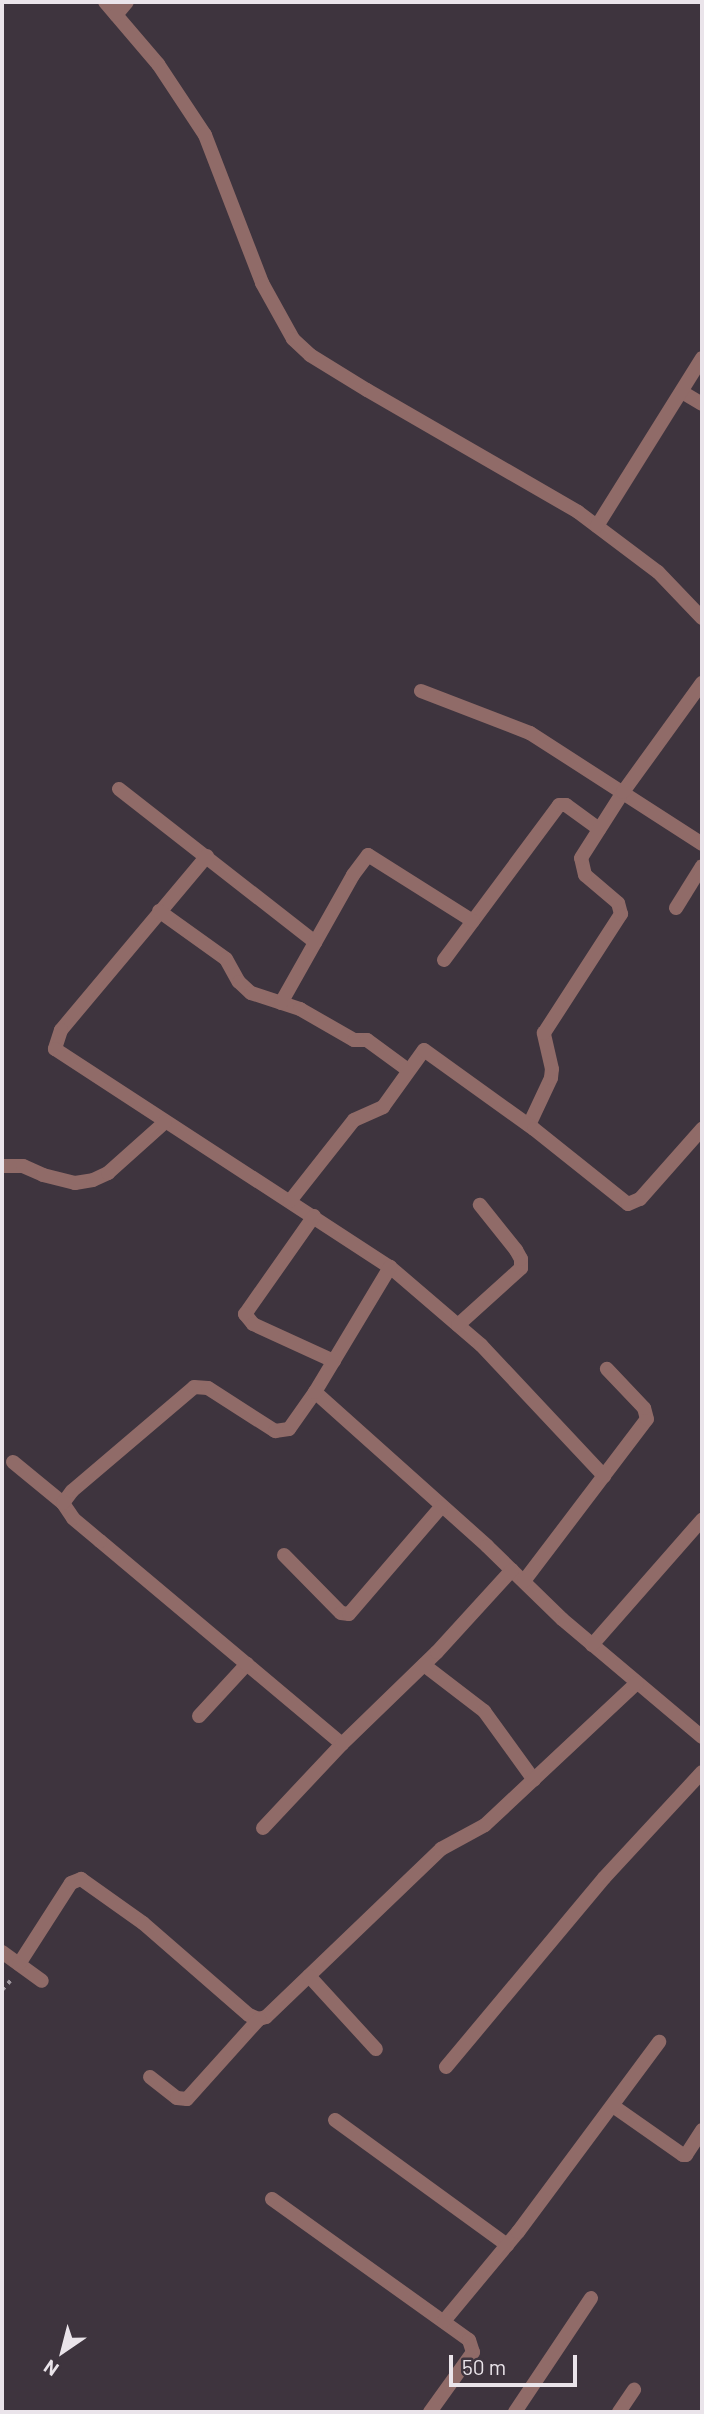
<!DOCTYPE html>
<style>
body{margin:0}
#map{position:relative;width:704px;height:2414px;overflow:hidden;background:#3e343e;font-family:Barlow,sans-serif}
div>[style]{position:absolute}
.path>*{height:3.5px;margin-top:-1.75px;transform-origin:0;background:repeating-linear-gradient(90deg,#9c949c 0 3.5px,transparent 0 8.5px)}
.street>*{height:14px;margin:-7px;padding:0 7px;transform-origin:7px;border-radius:7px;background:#906b68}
span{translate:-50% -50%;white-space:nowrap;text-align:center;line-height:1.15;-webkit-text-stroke:6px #3e343e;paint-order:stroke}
.frame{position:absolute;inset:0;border:4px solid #eae4ea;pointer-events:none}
.north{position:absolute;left:28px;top:2316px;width:70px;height:70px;-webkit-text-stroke:5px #3e343e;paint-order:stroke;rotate:215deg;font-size:19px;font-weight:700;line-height:28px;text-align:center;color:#eae4ea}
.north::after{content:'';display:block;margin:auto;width:24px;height:32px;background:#eae4ea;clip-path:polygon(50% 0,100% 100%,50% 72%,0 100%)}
.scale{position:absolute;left:449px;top:2355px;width:128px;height:32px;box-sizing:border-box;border:4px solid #eae4ea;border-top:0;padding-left:9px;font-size:21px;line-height:24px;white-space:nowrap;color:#eae4ea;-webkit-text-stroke:5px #3e343e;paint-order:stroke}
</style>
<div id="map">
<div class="path">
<div style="left:2px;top:1990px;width:15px;rotate:-48deg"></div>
</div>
<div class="street">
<div style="left:105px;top:2px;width:82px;rotate:49.5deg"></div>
<div style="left:158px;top:64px;width:85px;rotate:56.5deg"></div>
<div style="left:205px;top:135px;width:159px;rotate:68.9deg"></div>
<div style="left:262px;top:283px;width:64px;rotate:61deg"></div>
<div style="left:293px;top:339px;width:23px;rotate:43deg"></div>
<div style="left:310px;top:355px;width:67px;rotate:31.6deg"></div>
<div style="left:367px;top:390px;width:244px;rotate:30deg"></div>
<div style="left:578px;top:512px;width:100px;rotate:36.9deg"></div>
<div style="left:658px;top:572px;width:64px;rotate:46.3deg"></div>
<div style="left:116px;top:15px;width:17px;rotate:-50deg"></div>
<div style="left:682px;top:392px;width:23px;rotate:31deg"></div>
<div style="left:597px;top:526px;width:198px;rotate:-58deg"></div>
<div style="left:421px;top:691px;width:117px;rotate:21.1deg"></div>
<div style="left:530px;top:733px;width:205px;rotate:32.8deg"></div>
<div style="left:119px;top:789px;width:249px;rotate:38deg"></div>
<div style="left:207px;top:856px;width:227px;rotate:130deg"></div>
<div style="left:61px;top:1030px;width:20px;rotate:108deg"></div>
<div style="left:55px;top:1049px;width:400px;rotate:33.1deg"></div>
<div style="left:390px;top:1267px;width:120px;rotate:40.6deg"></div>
<div style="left:481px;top:1345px;width:180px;rotate:46.8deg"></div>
<div style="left:676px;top:908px;width:49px;rotate:-58.2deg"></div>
<div style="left:159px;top:911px;width:82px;rotate:35.6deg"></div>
<div style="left:226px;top:959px;width:26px;rotate:61deg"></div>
<div style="left:239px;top:982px;width:16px;rotate:43deg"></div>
<div style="left:251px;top:993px;width:52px;rotate:18.1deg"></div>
<div style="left:300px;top:1009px;width:62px;rotate:29.9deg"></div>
<div style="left:354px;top:1040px;width:13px"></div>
<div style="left:367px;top:1040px;width:51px;rotate:36.2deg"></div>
<div style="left:444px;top:960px;width:193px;rotate:-53.4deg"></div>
<div style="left:559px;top:805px;width:7px"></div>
<div style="left:566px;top:805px;width:41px;rotate:36deg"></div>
<div style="left:281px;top:1003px;width:147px;rotate:-60.6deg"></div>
<div style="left:353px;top:875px;width:25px;rotate:-53deg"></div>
<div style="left:368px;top:855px;width:124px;rotate:32.2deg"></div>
<div style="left:529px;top:1125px;width:52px;rotate:-64.9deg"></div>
<div style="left:551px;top:1078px;width:9px;rotate:-84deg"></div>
<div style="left:552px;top:1069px;width:37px;rotate:-103deg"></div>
<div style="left:544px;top:1033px;width:142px;rotate:-57.1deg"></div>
<div style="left:621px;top:914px;width:11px;rotate:-105deg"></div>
<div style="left:618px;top:903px;width:43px;rotate:-139.7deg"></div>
<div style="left:585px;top:875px;width:17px;rotate:-103deg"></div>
<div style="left:581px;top:858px;width:78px;rotate:-57.5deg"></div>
<div style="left:623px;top:792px;width:135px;rotate:-54.1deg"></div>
<div style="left:2px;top:1166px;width:21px"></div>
<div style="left:23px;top:1166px;width:22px;rotate:24deg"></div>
<div style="left:43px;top:1175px;width:33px;rotate:14deg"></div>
<div style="left:75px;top:1183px;width:18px;rotate:-9deg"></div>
<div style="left:93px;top:1180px;width:17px;rotate:-25deg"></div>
<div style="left:108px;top:1173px;width:76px;rotate:-41.8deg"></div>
<div style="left:290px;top:1201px;width:103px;rotate:-51.7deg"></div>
<div style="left:354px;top:1120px;width:32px;rotate:-24deg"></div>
<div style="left:383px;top:1107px;width:70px;rotate:-54.3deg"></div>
<div style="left:424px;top:1050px;width:135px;rotate:35.7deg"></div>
<div style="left:534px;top:1129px;width:120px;rotate:38.6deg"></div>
<div style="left:628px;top:1204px;width:13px;rotate:-23deg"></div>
<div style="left:640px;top:1199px;width:94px;rotate:-48.5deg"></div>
<div style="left:314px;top:1216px;width:120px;rotate:125.1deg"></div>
<div style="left:245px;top:1314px;width:13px;rotate:51deg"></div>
<div style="left:253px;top:1324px;width:89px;rotate:24.6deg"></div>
<div style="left:458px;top:1325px;width:85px;rotate:-42.1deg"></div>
<div style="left:521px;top:1268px;width:9px;rotate:-90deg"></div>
<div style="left:521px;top:1259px;width:10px;rotate:-119deg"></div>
<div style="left:516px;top:1250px;width:58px;rotate:-128.7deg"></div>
<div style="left:315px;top:1392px;width:231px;rotate:41.8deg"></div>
<div style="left:487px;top:1546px;width:105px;rotate:44.2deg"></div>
<div style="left:562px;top:1619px;width:183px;rotate:40.1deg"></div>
<div style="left:13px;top:1462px;width:65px;rotate:39.4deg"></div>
<div style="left:284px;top:1555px;width:81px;rotate:45.5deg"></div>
<div style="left:341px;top:1613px;width:8px;rotate:7deg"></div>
<div style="left:349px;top:1614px;width:141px;rotate:-49.3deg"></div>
<div style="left:524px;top:1581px;width:203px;rotate:-52.8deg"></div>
<div style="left:647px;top:1419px;width:11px;rotate:-105deg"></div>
<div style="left:644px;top:1408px;width:54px;rotate:-133.5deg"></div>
<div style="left:592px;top:1645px;width:167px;rotate:-48.7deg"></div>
<div style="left:424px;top:1665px;width:76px;rotate:37.5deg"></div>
<div style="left:484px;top:1711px;width:85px;rotate:54.1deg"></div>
<div style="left:199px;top:1716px;width:71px;rotate:-47.3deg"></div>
<div style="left:342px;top:1744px;width:316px;rotate:-140deg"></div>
<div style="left:100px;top:1541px;width:35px;rotate:-140deg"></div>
<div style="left:73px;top:1518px;width:18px;rotate:-124deg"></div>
<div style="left:63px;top:1503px;width:15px;rotate:-53deg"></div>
<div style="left:72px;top:1491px;width:160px;rotate:-40.4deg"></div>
<div style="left:194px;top:1387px;width:14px;rotate:4deg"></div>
<div style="left:208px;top:1388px;width:80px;rotate:32.7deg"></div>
<div style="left:275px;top:1431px;width:14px;rotate:-8deg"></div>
<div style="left:289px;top:1429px;width:45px;rotate:-54.9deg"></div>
<div style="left:315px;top:1392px;width:146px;rotate:-59deg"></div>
<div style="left:263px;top:1828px;width:115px;rotate:-46.8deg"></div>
<div style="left:342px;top:1744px;width:132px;rotate:-44.1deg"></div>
<div style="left:437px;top:1652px;width:111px;rotate:-47.6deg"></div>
<div style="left:2px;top:1952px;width:49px;rotate:35.9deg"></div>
<div style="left:19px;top:1964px;width:96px;rotate:-57.3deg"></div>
<div style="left:71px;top:1883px;width:11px;rotate:-22deg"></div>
<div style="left:81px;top:1879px;width:76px;rotate:35.4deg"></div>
<div style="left:143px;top:1923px;width:140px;rotate:41deg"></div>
<div style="left:249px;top:2015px;width:11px;rotate:22deg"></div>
<div style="left:259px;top:2019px;width:7px;rotate:-16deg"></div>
<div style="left:266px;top:2017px;width:243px;rotate:-43.8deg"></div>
<div style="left:441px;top:1849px;width:50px;rotate:-28.6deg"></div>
<div style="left:485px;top:1825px;width:208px;rotate:-43.1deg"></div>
<div style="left:309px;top:1976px;width:99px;rotate:47.5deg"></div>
<div style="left:446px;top:2067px;width:246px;rotate:-50.1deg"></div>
<div style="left:604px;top:1878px;width:144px;rotate:-47.2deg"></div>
<div style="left:150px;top:2077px;width:34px;rotate:38deg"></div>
<div style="left:177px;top:2098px;width:10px;rotate:6deg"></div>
<div style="left:187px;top:2099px;width:108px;rotate:-48deg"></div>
<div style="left:613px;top:2106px;width:85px;rotate:35deg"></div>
<div style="left:683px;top:2155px;width:3px"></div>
<div style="left:686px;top:2155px;width:30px;rotate:-57deg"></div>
<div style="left:335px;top:2120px;width:213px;rotate:36deg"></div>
<div style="left:272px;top:2199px;width:242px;rotate:35.6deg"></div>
<div style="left:469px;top:2340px;width:13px;rotate:72deg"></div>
<div style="left:473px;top:2352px;width:74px;rotate:125.6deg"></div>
<div style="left:444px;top:2321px;width:116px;rotate:-50.3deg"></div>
<div style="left:518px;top:2232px;width:237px;rotate:-53.4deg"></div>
<div style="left:515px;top:2412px;width:137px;rotate:-56.3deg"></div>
<div style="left:619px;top:2412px;width:27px;rotate:-56deg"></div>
</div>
<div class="frame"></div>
<div class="north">N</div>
<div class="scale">50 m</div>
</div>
